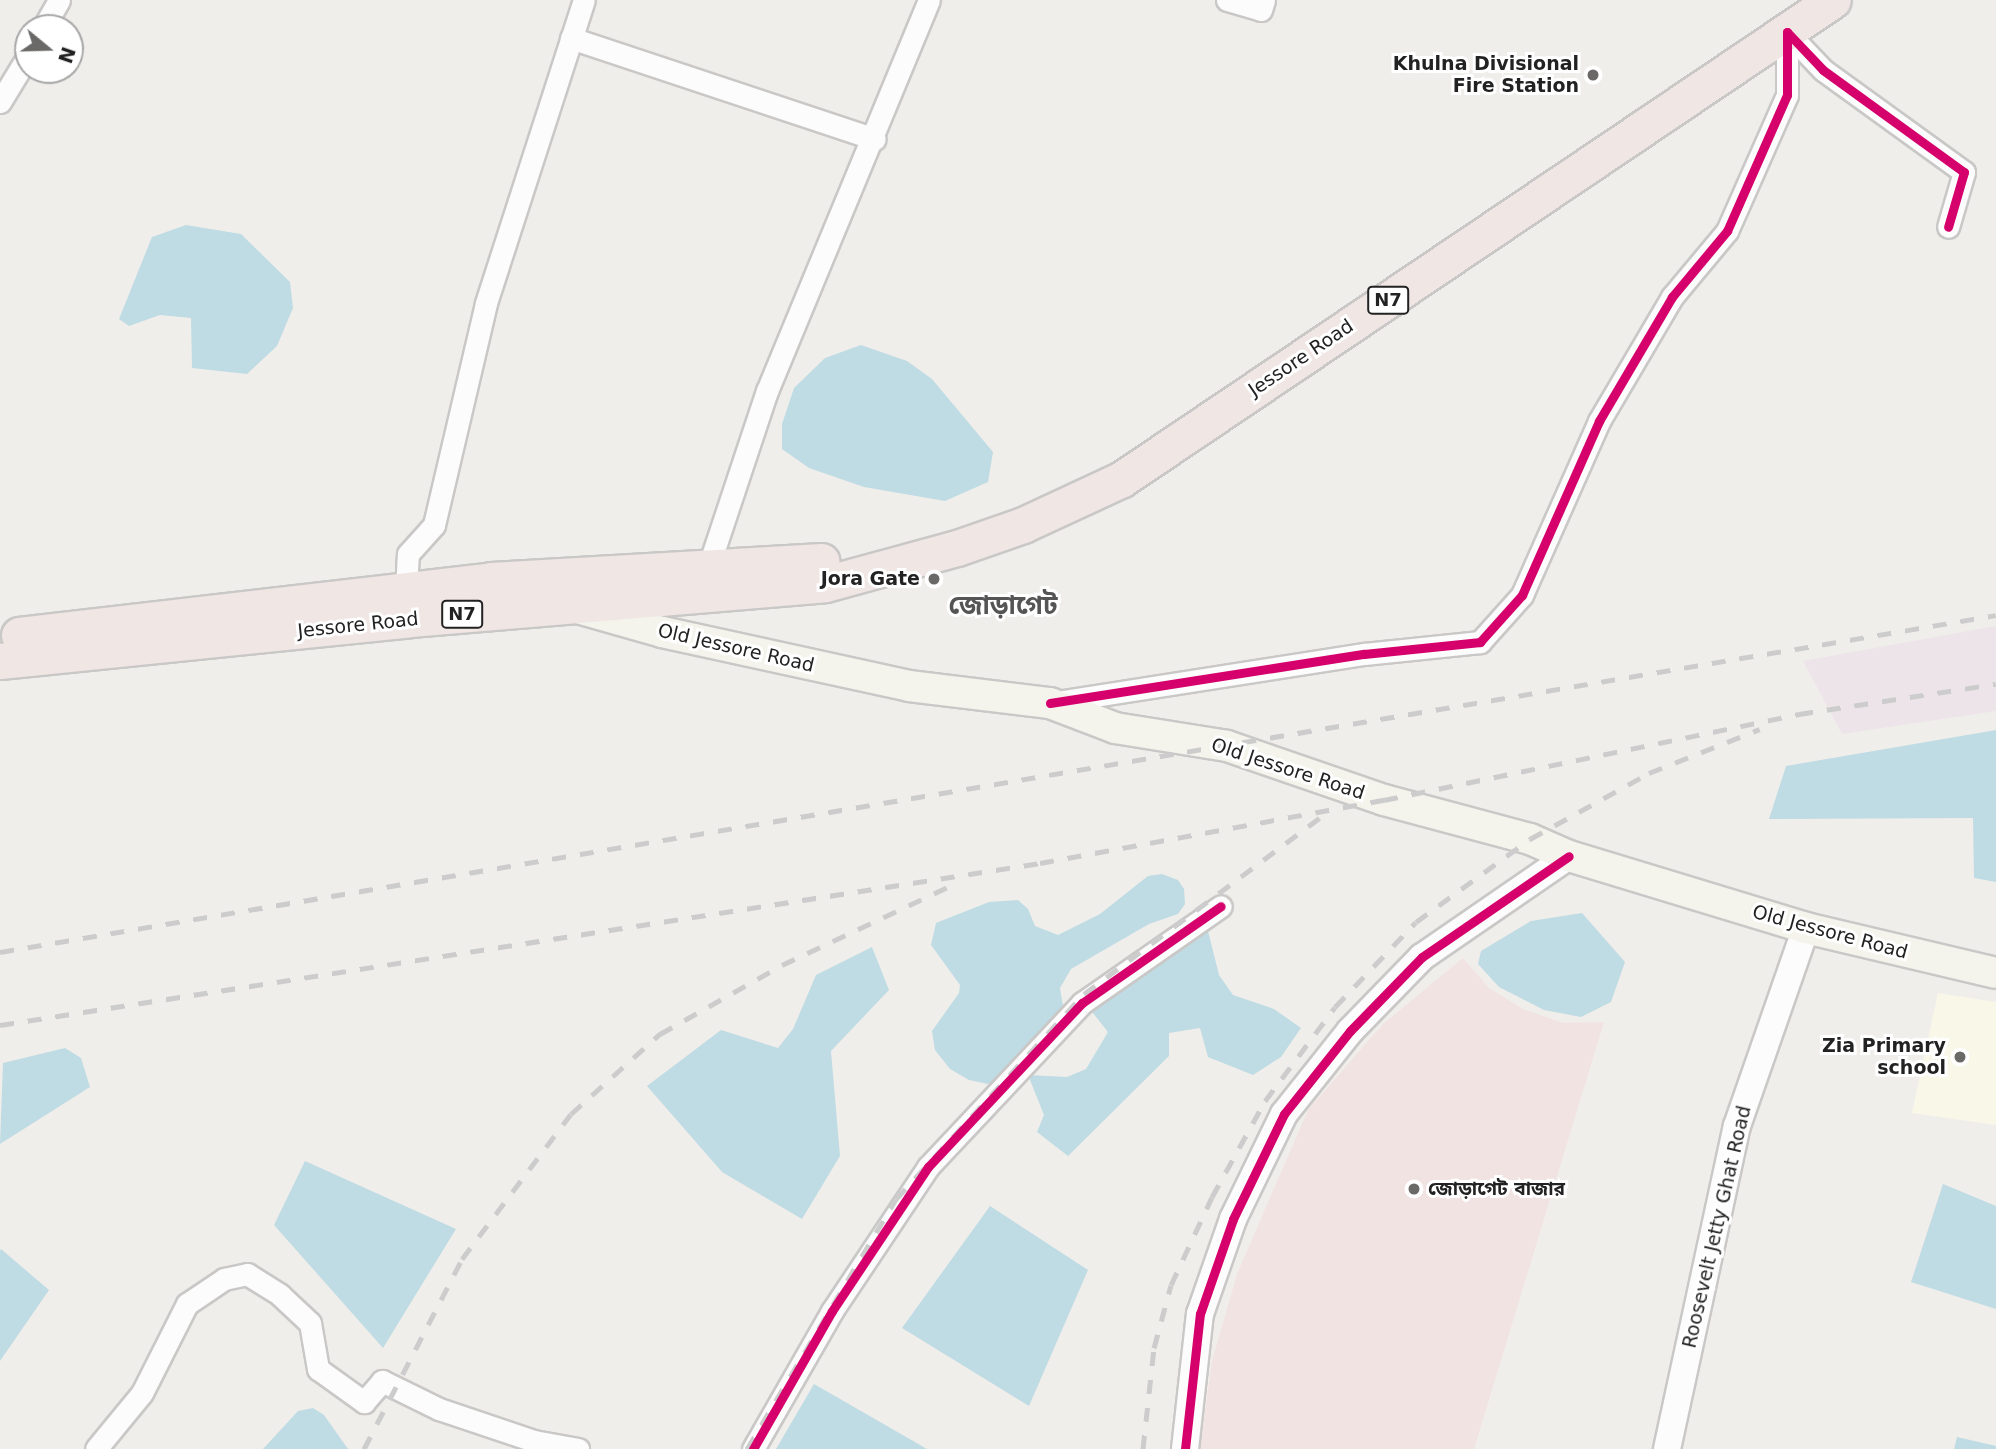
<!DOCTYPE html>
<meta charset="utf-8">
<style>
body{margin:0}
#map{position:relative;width:1996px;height:1449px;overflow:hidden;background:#f0eeeb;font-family:"DejaVu Sans","Noto Sans Bengali",sans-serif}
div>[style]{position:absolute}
.commercial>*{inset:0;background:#f1e3e1}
.industrial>*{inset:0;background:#ede4e9}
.education>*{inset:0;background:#f8f7e8}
.water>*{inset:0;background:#bfdbe3}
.roads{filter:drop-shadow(2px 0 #c9c8c7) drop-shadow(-2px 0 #c9c8c7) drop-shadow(0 2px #c9c8c7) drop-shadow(0 -2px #c9c8c7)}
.minor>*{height:21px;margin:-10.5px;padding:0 10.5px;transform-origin:10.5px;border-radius:10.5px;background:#fdfcfc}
.tertiary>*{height:26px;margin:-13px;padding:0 13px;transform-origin:13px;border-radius:13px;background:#fdfcfc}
.secondary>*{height:30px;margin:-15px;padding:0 15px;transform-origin:15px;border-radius:15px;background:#f4f4ed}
.trunk>*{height:35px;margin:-17.5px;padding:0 17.5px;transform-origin:17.5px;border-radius:17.5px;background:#f0e6e4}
.rail>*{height:5px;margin-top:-2.5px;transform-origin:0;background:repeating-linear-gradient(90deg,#ccc 0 14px,transparent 0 28px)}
.cycleway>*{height:9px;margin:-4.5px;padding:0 4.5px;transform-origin:4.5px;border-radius:4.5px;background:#d6006c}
.dots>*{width:19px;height:19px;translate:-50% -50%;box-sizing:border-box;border:4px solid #fff;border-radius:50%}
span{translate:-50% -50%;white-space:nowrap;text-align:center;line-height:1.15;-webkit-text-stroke:6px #fff;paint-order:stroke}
.shield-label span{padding:2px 5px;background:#fff;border:2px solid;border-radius:5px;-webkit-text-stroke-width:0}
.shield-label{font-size:18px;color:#222;font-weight:700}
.poi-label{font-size:19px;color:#222;font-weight:700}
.right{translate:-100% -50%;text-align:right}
.left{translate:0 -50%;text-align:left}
.street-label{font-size:19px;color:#222}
.district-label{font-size:26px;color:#555;font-weight:700}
.north{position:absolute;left:14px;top:14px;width:70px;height:70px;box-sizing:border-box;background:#fff;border:2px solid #a7a7a7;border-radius:50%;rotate:109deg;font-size:19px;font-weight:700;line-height:28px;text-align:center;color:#222}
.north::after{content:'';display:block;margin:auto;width:24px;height:32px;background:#6a6968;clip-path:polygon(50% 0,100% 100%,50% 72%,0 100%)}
</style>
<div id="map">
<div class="commercial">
<div style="clip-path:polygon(1463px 958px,1489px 988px,1523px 1009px,1563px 1023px,1604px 1022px,1474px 1449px,1200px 1449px,1212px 1361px,1237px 1274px,1308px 1110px,1383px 1024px)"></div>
</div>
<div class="industrial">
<div style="clip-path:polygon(1996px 626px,1996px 711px,1842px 734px,1803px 661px)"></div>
</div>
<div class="education">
<div style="clip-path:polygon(1938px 993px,1996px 1002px,1996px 1125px,1912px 1113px)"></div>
</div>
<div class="water">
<div style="clip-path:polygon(186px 225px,241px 234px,290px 282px,293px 308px,277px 346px,247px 374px,192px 368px,191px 318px,160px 315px,129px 326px,119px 319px,152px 237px)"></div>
<div style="clip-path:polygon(861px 345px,907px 361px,932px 379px,993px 452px,988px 482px,945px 501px,864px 487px,809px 468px,782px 449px,782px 424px,794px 388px,825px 358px)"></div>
<div style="clip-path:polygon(1996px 730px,1996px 882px,1974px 878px,1973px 818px,1769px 819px,1786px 766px)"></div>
<div style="clip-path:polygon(1162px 874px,1178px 880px,1184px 889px,1185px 904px,1178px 914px,1149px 924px,1071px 969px,1060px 988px,1064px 1012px,1001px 1077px,988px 1084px,969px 1080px,950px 1069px,935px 1050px,932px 1031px,959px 993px,960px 985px,931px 945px,936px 923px,989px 902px,1018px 900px,1028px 909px,1035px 926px,1058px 935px,1100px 914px,1148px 876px)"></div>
<div style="clip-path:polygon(1582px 913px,1625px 962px,1611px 1002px,1581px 1017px,1544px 1010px,1499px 987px,1478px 964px,1481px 951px,1531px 921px)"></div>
<div style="clip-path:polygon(1207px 927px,1219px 975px,1233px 995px,1274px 1009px,1301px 1028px,1281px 1057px,1253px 1075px,1208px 1057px,1200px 1028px,1169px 1033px,1169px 1056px,1068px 1156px,1037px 1132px,1044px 1115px,1028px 1075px,1067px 1077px,1086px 1069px,1108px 1032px,1089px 1008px)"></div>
<div style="clip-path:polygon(872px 947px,889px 990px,831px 1051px,840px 1156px,802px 1219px,722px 1172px,647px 1086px,721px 1030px,778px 1048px,793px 1029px,816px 975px)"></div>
<div style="clip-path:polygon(65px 1048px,81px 1058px,90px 1087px,0 1144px,3px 1063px)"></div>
<div style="clip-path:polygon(305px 1161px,456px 1229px,383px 1348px,274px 1225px)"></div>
<div style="clip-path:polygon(1943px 1184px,1996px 1206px,1996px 1309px,1911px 1282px)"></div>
<div style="clip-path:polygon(990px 1206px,1088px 1270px,1029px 1406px,902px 1328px)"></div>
<div style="clip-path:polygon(1px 1249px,49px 1290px,0 1361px,0 1251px)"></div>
<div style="clip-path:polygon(814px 1384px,901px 1434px,927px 1449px,776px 1449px)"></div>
<div style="clip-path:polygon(313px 1408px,324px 1415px,348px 1449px,263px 1449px,298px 1411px)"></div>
<div style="clip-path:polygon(1957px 1437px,1996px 1446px,1996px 1449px,1954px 1449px)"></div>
</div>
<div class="roads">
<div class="minor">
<div style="left:1227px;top:0;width:35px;rotate:16deg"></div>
<div style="left:1261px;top:10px;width:10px;rotate:-73deg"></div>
<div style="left:43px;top:28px;width:32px;rotate:-60deg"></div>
<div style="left:571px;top:38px;width:320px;rotate:18.4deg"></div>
<div style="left:0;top:102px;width:54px;rotate:-58.7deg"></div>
<div style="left:708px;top:568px;width:187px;rotate:-71.6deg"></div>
<div style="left:767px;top:391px;width:423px;rotate:-67.5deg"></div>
<div style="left:406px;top:590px;width:36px;rotate:-87deg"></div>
<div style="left:408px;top:554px;width:39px;rotate:-48deg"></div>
<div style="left:434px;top:525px;width:228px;rotate:-76.8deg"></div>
<div style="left:486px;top:303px;width:318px;rotate:-72.1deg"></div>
<div style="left:1050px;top:703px;width:318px;rotate:-8.9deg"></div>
<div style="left:1364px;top:654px;width:117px;rotate:-5.9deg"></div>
<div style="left:1480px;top:642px;width:63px;rotate:-48.2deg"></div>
<div style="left:1522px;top:595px;width:190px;rotate:-66.1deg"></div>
<div style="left:1599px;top:421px;width:144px;rotate:-59.5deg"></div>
<div style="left:1672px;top:297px;width:86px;rotate:-50.2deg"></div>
<div style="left:1727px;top:231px;width:149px;rotate:-66.2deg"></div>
<div style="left:1787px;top:95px;width:63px;rotate:-90deg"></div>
<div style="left:1787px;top:32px;width:52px;rotate:46.5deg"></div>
<div style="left:1823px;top:70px;width:174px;rotate:35.9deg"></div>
<div style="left:1964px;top:172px;width:57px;rotate:106.2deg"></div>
<div style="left:96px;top:1449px;width:72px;rotate:-50.6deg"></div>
<div style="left:142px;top:1393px;width:100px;rotate:-63.2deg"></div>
<div style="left:187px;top:1304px;width:45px;rotate:-34deg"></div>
<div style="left:224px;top:1279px;width:24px;rotate:-12deg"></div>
<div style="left:247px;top:1274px;width:39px;rotate:32deg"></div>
<div style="left:280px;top:1295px;width:41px;rotate:43deg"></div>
<div style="left:310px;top:1323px;width:47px;rotate:80.1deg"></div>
<div style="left:318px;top:1369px;width:57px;rotate:35.7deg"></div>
<div style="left:364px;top:1402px;width:28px;rotate:-49deg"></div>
<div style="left:382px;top:1381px;width:64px;rotate:26.2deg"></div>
<div style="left:439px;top:1409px;width:100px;rotate:18.6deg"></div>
<div style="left:534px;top:1441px;width:45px;rotate:10.3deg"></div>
<div style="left:753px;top:1449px;width:159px;rotate:-60.2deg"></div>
<div style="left:832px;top:1311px;width:173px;rotate:-56.3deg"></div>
<div style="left:928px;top:1167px;width:225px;rotate:-46.8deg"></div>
<div style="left:1082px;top:1003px;width:169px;rotate:-34.9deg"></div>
</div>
<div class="tertiary">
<div style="left:1185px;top:1449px;width:136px;rotate:-83.7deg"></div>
<div style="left:1200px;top:1314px;width:101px;rotate:-70.8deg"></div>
<div style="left:1233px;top:1219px;width:117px;rotate:-64.1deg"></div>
<div style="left:1284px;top:1114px;width:106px;rotate:-51.5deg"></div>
<div style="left:1350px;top:1031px;width:103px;rotate:-45.8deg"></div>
<div style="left:1422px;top:957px;width:178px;rotate:-34.5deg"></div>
<div style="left:1667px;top:1449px;width:330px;rotate:-77.8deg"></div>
<div style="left:1737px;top:1126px;width:210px;rotate:-70.8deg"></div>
</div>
<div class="secondary">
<div style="left:578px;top:608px;width:87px;rotate:15.9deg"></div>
<div style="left:662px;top:632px;width:253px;rotate:12.3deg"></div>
<div style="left:909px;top:686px;width:142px;rotate:6.9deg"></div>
<div style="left:1050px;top:703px;width:70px;rotate:21deg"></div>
<div style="left:1115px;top:728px;width:113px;rotate:9.1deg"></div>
<div style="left:1227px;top:746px;width:166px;rotate:19deg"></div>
<div style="left:1384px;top:800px;width:151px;rotate:15deg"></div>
<div style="left:1530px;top:839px;width:43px;rotate:23.6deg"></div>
<div style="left:1569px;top:856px;width:248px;rotate:16.9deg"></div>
<div style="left:1806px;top:928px;width:195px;rotate:13.3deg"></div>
</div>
<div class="trunk">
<div style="left:19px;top:635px;width:475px;rotate:-6.6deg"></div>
<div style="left:491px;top:580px;width:331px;rotate:-3.3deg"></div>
<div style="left:0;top:661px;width:412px;rotate:-5.8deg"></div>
<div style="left:410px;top:619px;width:416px;rotate:-4.8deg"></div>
<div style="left:825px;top:584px;width:137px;rotate:-15.3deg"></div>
<div style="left:957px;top:548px;width:70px;rotate:-19.2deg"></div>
<div style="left:1023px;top:525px;width:109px;rotate:-24.9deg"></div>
<div style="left:1122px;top:479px;width:857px;rotate:-33.97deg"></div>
</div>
</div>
<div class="rail">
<div style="left:0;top:952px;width:2024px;rotate:-9.58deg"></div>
<div style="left:0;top:1025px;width:1053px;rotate:-8.85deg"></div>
<div style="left:1040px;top:863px;width:350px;rotate:-10.4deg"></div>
<div style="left:1384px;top:800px;width:424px;rotate:-11.7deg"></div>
<div style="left:1799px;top:714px;width:199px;rotate:-8.7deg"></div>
<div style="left:364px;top:1449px;width:214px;rotate:-62.7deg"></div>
<div style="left:462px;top:1259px;width:181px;rotate:-53.1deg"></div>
<div style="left:571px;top:1114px;width:120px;rotate:-42deg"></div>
<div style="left:660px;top:1034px;width:140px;rotate:-29.5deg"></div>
<div style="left:782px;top:965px;width:195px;rotate:-25.2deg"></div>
<div style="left:747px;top:1449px;width:291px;rotate:-59.2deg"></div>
<div style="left:896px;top:1199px;width:278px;rotate:-47.5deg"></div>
<div style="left:1084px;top:994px;width:304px;rotate:-36.8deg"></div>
<div style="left:1143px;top:1449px;width:102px;rotate:-83.8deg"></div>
<div style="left:1154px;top:1348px;width:65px;rotate:-74.9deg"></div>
<div style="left:1171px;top:1285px;width:97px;rotate:-65deg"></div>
<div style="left:1212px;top:1197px;width:110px;rotate:-61.1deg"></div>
<div style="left:1265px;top:1101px;width:117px;rotate:-53.3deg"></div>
<div style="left:1335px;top:1007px;width:117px;rotate:-46.4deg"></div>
<div style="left:1416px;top:922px;width:141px;rotate:-36.1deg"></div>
<div style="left:1530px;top:839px;width:136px;rotate:-29deg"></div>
<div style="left:1649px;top:773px;width:119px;rotate:-21.6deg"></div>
</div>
<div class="cycleway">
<div style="left:1050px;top:703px;width:318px;rotate:-8.9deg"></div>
<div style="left:1364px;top:654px;width:117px;rotate:-5.9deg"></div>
<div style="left:1480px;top:642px;width:63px;rotate:-48.2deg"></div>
<div style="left:1522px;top:595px;width:190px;rotate:-66.1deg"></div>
<div style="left:1599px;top:421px;width:144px;rotate:-59.5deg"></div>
<div style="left:1672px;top:297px;width:86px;rotate:-50.2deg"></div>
<div style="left:1727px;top:231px;width:149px;rotate:-66.2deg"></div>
<div style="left:1787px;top:95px;width:63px;rotate:-90deg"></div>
<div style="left:1787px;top:32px;width:52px;rotate:46.5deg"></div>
<div style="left:1823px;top:70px;width:174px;rotate:35.9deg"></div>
<div style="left:1964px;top:172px;width:57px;rotate:106.2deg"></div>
<div style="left:753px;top:1449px;width:159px;rotate:-60.2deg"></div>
<div style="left:832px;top:1311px;width:173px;rotate:-56.3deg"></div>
<div style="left:928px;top:1167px;width:225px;rotate:-46.8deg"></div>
<div style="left:1082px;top:1003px;width:169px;rotate:-34.9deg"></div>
<div style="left:1185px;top:1449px;width:136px;rotate:-83.7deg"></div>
<div style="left:1200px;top:1314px;width:101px;rotate:-70.8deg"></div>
<div style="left:1233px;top:1219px;width:117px;rotate:-64.1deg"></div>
<div style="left:1284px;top:1114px;width:106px;rotate:-51.5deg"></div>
<div style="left:1350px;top:1031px;width:103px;rotate:-45.8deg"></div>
<div style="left:1422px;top:957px;width:178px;rotate:-34.5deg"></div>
</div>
<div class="dots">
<div style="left:1593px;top:75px;background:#6a6968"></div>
<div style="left:934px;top:579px;background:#6a6968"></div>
<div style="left:1960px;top:1057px;background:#6a6968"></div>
<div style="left:1414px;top:1189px;background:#6a6968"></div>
</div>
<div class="shield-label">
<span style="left:1388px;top:300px">N7</span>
<span style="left:462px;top:614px">N7</span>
</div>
<div class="poi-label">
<span class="right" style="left:1579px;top:75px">Khulna Divisional<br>Fire Station</span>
<span class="right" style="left:920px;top:579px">Jora Gate</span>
<span class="right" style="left:1946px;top:1057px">Zia Primary<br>school</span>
<span class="left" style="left:1428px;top:1189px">জোড়াগেট বাজার</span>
</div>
<div class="street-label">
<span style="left:1301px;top:358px;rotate:-34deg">Jessore Road</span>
<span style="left:358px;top:625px;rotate:-6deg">Jessore Road</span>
<span style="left:736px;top:648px;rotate:13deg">Old Jessore Road</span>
<span style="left:1288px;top:769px;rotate:18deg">Old Jessore Road</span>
<span style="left:1830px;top:932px;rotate:15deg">Old Jessore Road</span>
<span style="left:1717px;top:1227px;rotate:-77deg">Roosevelt Jetty Ghat Road</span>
</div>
<div class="district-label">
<span style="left:1003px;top:606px">জোড়াগেট</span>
</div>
<div class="north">N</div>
</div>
